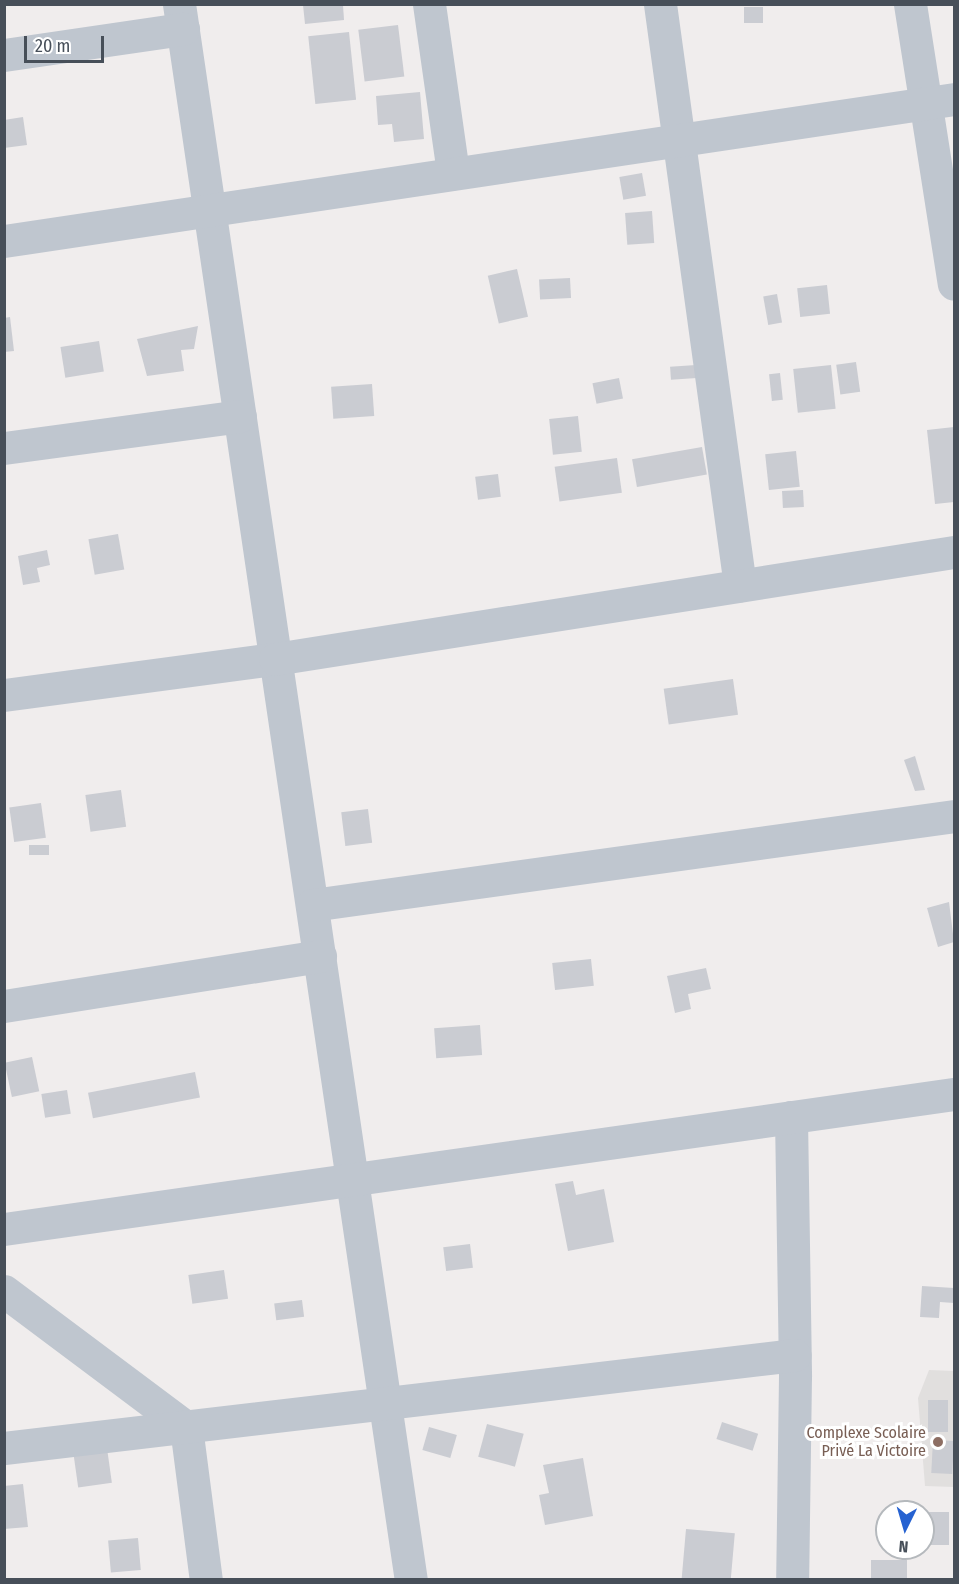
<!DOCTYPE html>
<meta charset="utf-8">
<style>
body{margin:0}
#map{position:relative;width:959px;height:1584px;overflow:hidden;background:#f0eded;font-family:"Fira Sans Condensed",sans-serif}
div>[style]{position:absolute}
.education>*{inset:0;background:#e1dfde}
.building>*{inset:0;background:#caccd2;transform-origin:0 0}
.minor>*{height:33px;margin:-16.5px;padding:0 16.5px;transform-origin:16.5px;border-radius:16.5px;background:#bfc6cf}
.dots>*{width:16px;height:16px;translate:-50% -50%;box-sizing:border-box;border:3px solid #fff;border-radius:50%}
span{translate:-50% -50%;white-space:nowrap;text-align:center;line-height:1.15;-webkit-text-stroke:6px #fff;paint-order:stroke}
.education-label{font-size:16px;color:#785e54}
.right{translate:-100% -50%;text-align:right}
.frame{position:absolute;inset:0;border:6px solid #474f59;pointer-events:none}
.north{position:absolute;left:875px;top:1500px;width:60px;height:60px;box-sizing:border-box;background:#fff;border:2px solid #b5b9bd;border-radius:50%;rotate:185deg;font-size:16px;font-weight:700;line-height:24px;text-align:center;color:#474f59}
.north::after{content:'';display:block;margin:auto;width:21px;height:27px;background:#2662d1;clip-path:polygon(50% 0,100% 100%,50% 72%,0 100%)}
.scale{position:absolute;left:24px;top:36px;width:80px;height:27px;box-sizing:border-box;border:3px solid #474f59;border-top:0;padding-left:8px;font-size:18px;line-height:21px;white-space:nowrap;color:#474f59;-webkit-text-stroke:4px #fff;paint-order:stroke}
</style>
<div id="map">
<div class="education">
<div style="clip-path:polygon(929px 1370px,954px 1371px,954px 1487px,925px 1486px,918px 1398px)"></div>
</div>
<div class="building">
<div style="clip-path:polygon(303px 5px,343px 5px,344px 20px,305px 24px)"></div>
<div style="left:744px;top:7px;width:19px;height:16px"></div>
<div style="left:398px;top:25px;width:52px;height:40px;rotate:83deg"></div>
<div style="left:349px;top:32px;width:68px;height:41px;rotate:84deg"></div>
<div style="clip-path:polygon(420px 92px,424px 139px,394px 142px,392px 124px,378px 125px,376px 96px)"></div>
<div style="clip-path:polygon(23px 117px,27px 145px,4px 148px,4px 120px)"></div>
<div style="left:642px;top:173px;width:23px;height:23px;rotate:80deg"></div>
<div style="left:652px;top:211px;width:32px;height:27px;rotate:86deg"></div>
<div style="left:517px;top:269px;width:49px;height:30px;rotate:77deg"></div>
<div style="left:570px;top:278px;width:20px;height:31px;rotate:87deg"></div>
<div style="left:827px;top:285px;width:29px;height:30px;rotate:84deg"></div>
<div style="left:777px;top:294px;width:29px;height:14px;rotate:80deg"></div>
<div style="clip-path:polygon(10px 317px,14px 351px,4px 352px,4px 318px)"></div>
<div style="clip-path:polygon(198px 326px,194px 349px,181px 350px,184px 371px,147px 376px,137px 339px)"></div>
<div style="left:99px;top:341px;width:31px;height:39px;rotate:81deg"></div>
<div style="left:856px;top:362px;width:30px;height:20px;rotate:82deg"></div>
<div style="left:696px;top:365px;width:13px;height:26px;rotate:86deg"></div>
<div style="left:831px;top:365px;width:44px;height:38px;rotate:84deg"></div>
<div style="left:780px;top:373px;width:27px;height:11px;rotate:84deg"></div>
<div style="left:619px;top:378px;width:21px;height:27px;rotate:79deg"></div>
<div style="left:372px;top:384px;width:32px;height:41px;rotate:86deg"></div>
<div style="left:578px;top:416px;width:36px;height:29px;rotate:84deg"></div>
<div style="clip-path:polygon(954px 427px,954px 502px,935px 504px,927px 430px)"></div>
<div style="left:702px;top:447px;width:28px;height:71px;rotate:80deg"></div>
<div style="left:796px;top:451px;width:36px;height:31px;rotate:84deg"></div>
<div style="left:617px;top:458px;width:35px;height:63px;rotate:82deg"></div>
<div style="left:498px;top:474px;width:23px;height:23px;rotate:83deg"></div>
<div style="left:803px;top:490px;width:17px;height:21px;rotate:87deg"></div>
<div style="left:118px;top:534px;width:36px;height:30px;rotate:80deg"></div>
<div style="clip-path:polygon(47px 550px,50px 565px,37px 568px,40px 582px,23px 585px,18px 556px)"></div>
<div style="left:733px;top:679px;width:36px;height:70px;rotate:82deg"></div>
<div style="clip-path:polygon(915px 756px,925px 790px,915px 791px,904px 760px)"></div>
<div style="left:121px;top:790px;width:37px;height:36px;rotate:82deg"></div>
<div style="left:41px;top:803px;width:35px;height:32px;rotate:82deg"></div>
<div style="left:368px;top:809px;width:34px;height:27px;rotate:83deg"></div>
<div style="left:49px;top:845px;width:10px;height:20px;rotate:90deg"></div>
<div style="clip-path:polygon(949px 902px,954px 942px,938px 947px,927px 908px)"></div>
<div style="left:591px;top:959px;width:27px;height:39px;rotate:84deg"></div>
<div style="clip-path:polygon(706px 968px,711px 989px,688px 994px,691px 1009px,675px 1013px,667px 976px)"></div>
<div style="left:480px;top:1025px;width:30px;height:46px;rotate:86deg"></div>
<div style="left:32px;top:1057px;width:35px;height:28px;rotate:78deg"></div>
<div style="left:195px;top:1072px;width:26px;height:109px;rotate:79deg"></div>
<div style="left:67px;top:1090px;width:24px;height:26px;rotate:81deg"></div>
<div style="clip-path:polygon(573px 1181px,576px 1195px,604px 1189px,614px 1242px,568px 1251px,555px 1184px)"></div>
<div style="left:470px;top:1244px;width:24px;height:27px;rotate:83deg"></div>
<div style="left:224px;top:1270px;width:29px;height:36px;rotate:82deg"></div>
<div style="clip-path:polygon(922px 1286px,954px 1288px,954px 1303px,940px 1302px,939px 1318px,920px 1317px)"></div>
<div style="left:302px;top:1300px;width:17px;height:28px;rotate:83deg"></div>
<div style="left:928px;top:1400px;width:20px;height:32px"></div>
<div style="left:722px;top:1422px;width:38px;height:18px;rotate:18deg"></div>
<div style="left:487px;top:1424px;width:38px;height:34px;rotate:15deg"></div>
<div style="left:429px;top:1427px;width:29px;height:24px;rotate:16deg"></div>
<div style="left:933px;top:1440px;width:21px;height:33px;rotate:3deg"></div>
<div style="left:107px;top:1448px;width:35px;height:34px;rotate:82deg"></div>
<div style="clip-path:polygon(583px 1458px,593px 1516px,545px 1525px,539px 1495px,549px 1493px,543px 1465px)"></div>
<div style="clip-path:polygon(23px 1484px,28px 1527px,4px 1529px,4px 1486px)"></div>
<div style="left:928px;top:1512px;width:21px;height:33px"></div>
<div style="left:686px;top:1529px;width:49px;height:50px;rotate:5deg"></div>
<div style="left:138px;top:1538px;width:32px;height:30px;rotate:85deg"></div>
<div style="left:871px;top:1560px;width:36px;height:20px"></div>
</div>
<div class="minor">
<div style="left:179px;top:4px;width:1593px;rotate:81.63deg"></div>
<div style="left:429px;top:4px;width:171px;rotate:81.9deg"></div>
<div style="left:660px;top:4px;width:587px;rotate:82.17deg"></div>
<div style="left:910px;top:4px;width:283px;rotate:81.1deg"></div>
<div style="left:4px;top:55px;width:181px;rotate:-8.3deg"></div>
<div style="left:4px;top:241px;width:961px;rotate:-8.5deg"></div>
<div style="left:4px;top:448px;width:238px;rotate:-7.7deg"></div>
<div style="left:4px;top:695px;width:273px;rotate:-7.6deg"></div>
<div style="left:275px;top:659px;width:687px;rotate:-8.96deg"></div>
<div style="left:312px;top:905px;width:648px;rotate:-7.89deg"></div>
<div style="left:4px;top:1006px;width:320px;rotate:-9deg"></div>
<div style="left:791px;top:1117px;width:259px;rotate:89.1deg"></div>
<div style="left:795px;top:1376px;width:204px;rotate:90.8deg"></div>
<div style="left:4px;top:1229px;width:960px;rotate:-8.09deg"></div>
<div style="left:4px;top:1291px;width:227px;rotate:36.8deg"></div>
<div style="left:186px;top:1427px;width:154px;rotate:82.6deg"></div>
<div style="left:4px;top:1448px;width:796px;rotate:-6.71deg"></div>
</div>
<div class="dots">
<div style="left:938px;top:1442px;background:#8d6e63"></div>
</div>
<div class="education-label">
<span class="right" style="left:926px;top:1442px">Complexe Scolaire<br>Privé La Victoire</span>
</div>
<div class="frame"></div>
<div class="north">N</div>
<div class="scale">20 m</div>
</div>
